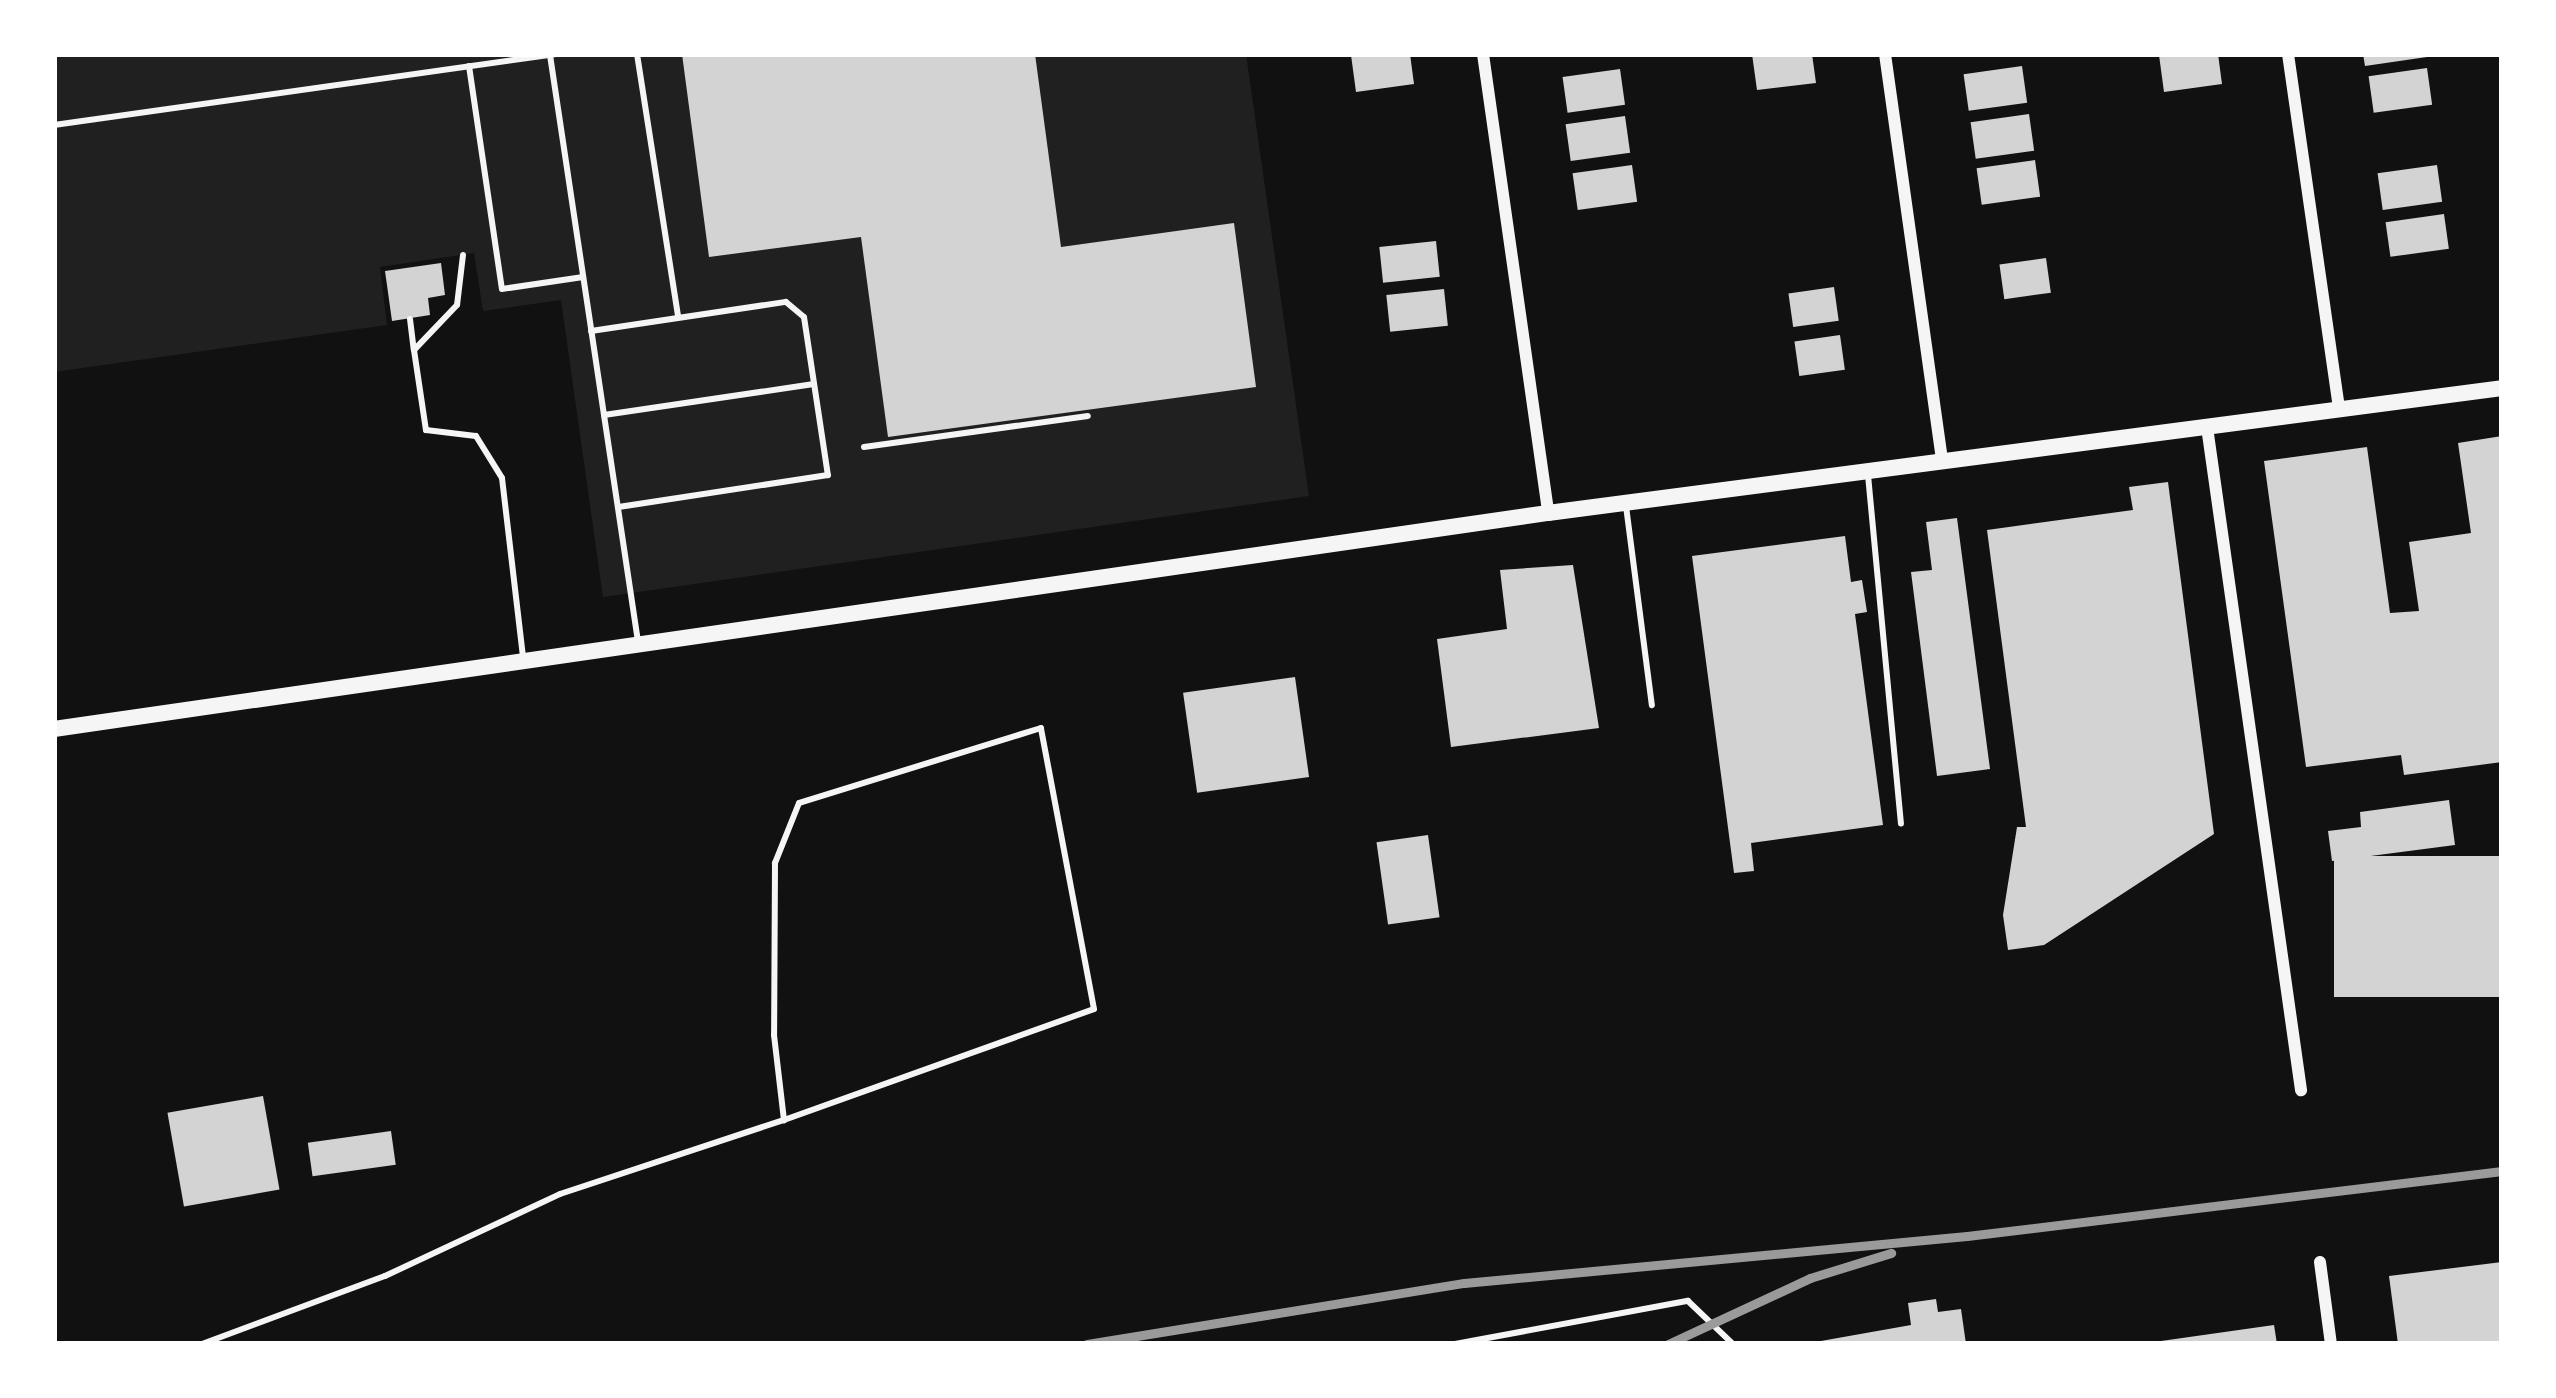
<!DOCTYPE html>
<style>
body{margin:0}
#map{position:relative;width:2556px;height:1398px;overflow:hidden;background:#111;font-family:Lora,serif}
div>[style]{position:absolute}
.green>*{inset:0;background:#202020}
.building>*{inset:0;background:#d3d3d3;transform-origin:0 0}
.path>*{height:6px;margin:-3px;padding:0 3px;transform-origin:3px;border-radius:3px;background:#f5f5f5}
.service>*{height:6px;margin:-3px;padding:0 3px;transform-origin:3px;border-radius:3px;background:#f5f5f5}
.minor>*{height:12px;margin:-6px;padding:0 6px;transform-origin:6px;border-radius:6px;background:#f5f5f5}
.tertiary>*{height:16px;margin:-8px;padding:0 8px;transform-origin:8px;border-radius:8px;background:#f5f5f5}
.rail>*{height:9px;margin:-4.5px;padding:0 4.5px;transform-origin:4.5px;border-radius:4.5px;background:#9a9a9a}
span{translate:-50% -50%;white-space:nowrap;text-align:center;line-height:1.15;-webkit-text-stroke:12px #fff;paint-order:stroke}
.frame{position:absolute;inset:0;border:57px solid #fff;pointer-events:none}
</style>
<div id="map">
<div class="green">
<div style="clip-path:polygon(54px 54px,1246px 54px,1309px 496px,603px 597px,561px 300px,483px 311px,474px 253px,380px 267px,387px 325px,54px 372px)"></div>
</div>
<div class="building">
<div style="clip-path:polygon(682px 54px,1035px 54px,1061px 247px,1234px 223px,1256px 387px,888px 437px,861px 237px,709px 257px)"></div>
<div style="clip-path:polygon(1410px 54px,1414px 84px,1356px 92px,1351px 55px)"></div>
<div style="clip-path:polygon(1752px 54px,1812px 54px,1816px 83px,1757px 90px)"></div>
<div style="clip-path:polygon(2218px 54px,2222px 84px,2164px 92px,2159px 55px)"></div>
<div style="clip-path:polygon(2363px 54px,2427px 54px,2427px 57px,2365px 66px)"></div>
<div style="left:2022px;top:66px;width:37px;height:59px;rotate:82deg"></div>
<div style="left:2427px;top:68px;width:37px;height:59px;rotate:82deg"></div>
<div style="left:1620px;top:69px;width:36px;height:58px;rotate:82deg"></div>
<div style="left:2029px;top:114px;width:37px;height:59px;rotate:82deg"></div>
<div style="left:1625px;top:116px;width:37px;height:60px;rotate:82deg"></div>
<div style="left:2035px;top:160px;width:37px;height:59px;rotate:82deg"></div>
<div style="left:1632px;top:165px;width:37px;height:60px;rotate:82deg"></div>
<div style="left:2437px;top:165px;width:37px;height:60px;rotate:82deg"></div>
<div style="left:2444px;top:214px;width:35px;height:59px;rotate:82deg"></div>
<div style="left:1436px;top:241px;width:36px;height:57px;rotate:84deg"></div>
<div style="left:2046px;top:258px;width:35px;height:47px;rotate:82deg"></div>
<div style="clip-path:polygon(441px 263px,445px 295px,428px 298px,430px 315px,392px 321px,385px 271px)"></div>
<div style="left:1834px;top:287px;width:34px;height:46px;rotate:82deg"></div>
<div style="left:1444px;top:289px;width:37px;height:58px;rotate:84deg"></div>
<div style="left:1840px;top:335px;width:35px;height:46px;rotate:82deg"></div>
<div style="clip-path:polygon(2502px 436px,2502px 762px,2404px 775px,2401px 755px,2306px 767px,2264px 461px,2367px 447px,2390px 613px,2419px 611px,2409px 542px,2471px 533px,2458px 443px)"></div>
<div style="clip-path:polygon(2168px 482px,2214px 834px,2044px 945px,2008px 950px,2003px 915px,2017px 827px,2026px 827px,1987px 530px,2133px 510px,2129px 487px)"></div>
<div style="clip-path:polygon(1957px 518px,1990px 769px,1937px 776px,1911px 572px,1932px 570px,1926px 522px)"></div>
<div style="clip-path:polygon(1845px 536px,1851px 582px,1862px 580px,1867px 612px,1855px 614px,1883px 825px,1751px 843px,1754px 871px,1734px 873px,1692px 556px)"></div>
<div style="clip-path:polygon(1573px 565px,1599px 728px,1451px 747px,1437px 639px,1507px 629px,1500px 570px)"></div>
<div style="left:1295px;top:677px;width:101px;height:113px;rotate:82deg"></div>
<div style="clip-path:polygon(2449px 800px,2455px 845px,2332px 861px,2328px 831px,2361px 827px,2360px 812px)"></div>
<div style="left:1428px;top:835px;width:83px;height:52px;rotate:82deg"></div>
<div style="left:2502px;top:856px;width:141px;height:168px;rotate:90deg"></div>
<div style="left:263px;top:1096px;width:95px;height:97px;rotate:80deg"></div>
<div style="left:391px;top:1131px;width:34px;height:84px;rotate:82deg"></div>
<div style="clip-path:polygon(2502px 1262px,2502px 1344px,2398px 1344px,2389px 1276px)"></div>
<div style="clip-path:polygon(1936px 1299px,1938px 1312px,1961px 1309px,1966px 1344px,1804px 1344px,1911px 1325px,1908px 1303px)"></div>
<div style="clip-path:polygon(2274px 1325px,2277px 1344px,2161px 1344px,2161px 1341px)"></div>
</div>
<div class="path">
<div style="left:864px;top:447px;width:226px;rotate:-7.9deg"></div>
</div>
<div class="service">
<div style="left:637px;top:54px;width:266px;rotate:81.1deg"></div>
<div style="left:550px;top:55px;width:594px;rotate:81.47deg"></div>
<div style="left:469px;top:66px;width:225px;rotate:81.6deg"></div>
<div style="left:502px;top:289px;width:82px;rotate:-8.4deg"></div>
<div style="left:54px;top:125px;width:507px;rotate:-8.05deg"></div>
<div style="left:463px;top:255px;width:50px;rotate:96.8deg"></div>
<div style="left:457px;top:305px;width:62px;rotate:133.7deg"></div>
<div style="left:414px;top:350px;width:81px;rotate:81.5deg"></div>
<div style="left:426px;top:430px;width:50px;rotate:6.8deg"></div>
<div style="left:476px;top:436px;width:49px;rotate:58.2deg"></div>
<div style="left:502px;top:478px;width:181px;rotate:83.3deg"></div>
<div style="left:54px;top:276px;width:22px;rotate:90deg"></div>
<div style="left:410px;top:319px;width:31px;rotate:83deg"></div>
<div style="left:591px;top:331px;width:197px;rotate:-8.5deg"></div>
<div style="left:786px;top:302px;width:23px;rotate:40deg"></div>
<div style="left:804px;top:317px;width:160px;rotate:81.4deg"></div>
<div style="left:828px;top:475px;width:212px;rotate:171.3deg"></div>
<div style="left:604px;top:415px;width:212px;rotate:-8.4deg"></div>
<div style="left:1868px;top:475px;width:350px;rotate:84.6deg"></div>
<div style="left:1626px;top:506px;width:201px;rotate:82.6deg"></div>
<div style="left:202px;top:1344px;width:195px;rotate:-20.4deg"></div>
<div style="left:385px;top:1276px;width:193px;rotate:-25.1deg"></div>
<div style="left:560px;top:1194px;width:236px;rotate:-18.3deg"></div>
<div style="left:784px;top:1120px;width:329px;rotate:-19.7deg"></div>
<div style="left:1094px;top:1009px;width:286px;rotate:-100.7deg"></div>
<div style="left:1041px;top:728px;width:253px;rotate:162.8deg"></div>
<div style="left:799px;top:803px;width:65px;rotate:111.8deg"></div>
<div style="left:775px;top:863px;width:172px;rotate:90.3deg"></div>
<div style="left:774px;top:1035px;width:86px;rotate:83.3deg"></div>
<div style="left:1455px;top:1344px;width:237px;rotate:-10.5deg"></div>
<div style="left:1688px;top:1301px;width:62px;rotate:43.7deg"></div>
</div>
<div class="minor">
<div style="left:1483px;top:54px;width:464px;rotate:81.9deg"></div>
<div style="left:1885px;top:54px;width:411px;rotate:82deg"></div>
<div style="left:2288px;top:54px;width:360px;rotate:81.8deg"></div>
<div style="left:2207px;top:427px;width:670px;rotate:81.93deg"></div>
<div style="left:2320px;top:1262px;width:83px;rotate:82.4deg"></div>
</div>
<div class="tertiary">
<div style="left:54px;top:729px;width:1510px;rotate:-8.23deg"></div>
<div style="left:1548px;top:513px;width:962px;rotate:-7.46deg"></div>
</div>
<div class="rail">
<div style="left:1087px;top:1344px;width:382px;rotate:-9.2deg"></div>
<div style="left:1464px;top:1283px;width:505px;rotate:-5.34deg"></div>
<div style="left:1967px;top:1236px;width:539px;rotate:-6.93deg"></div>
<div style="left:1668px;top:1344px;width:157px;rotate:-24.9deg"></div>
<div style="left:1810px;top:1278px;width:85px;rotate:-17.2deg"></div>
</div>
<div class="frame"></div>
</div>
